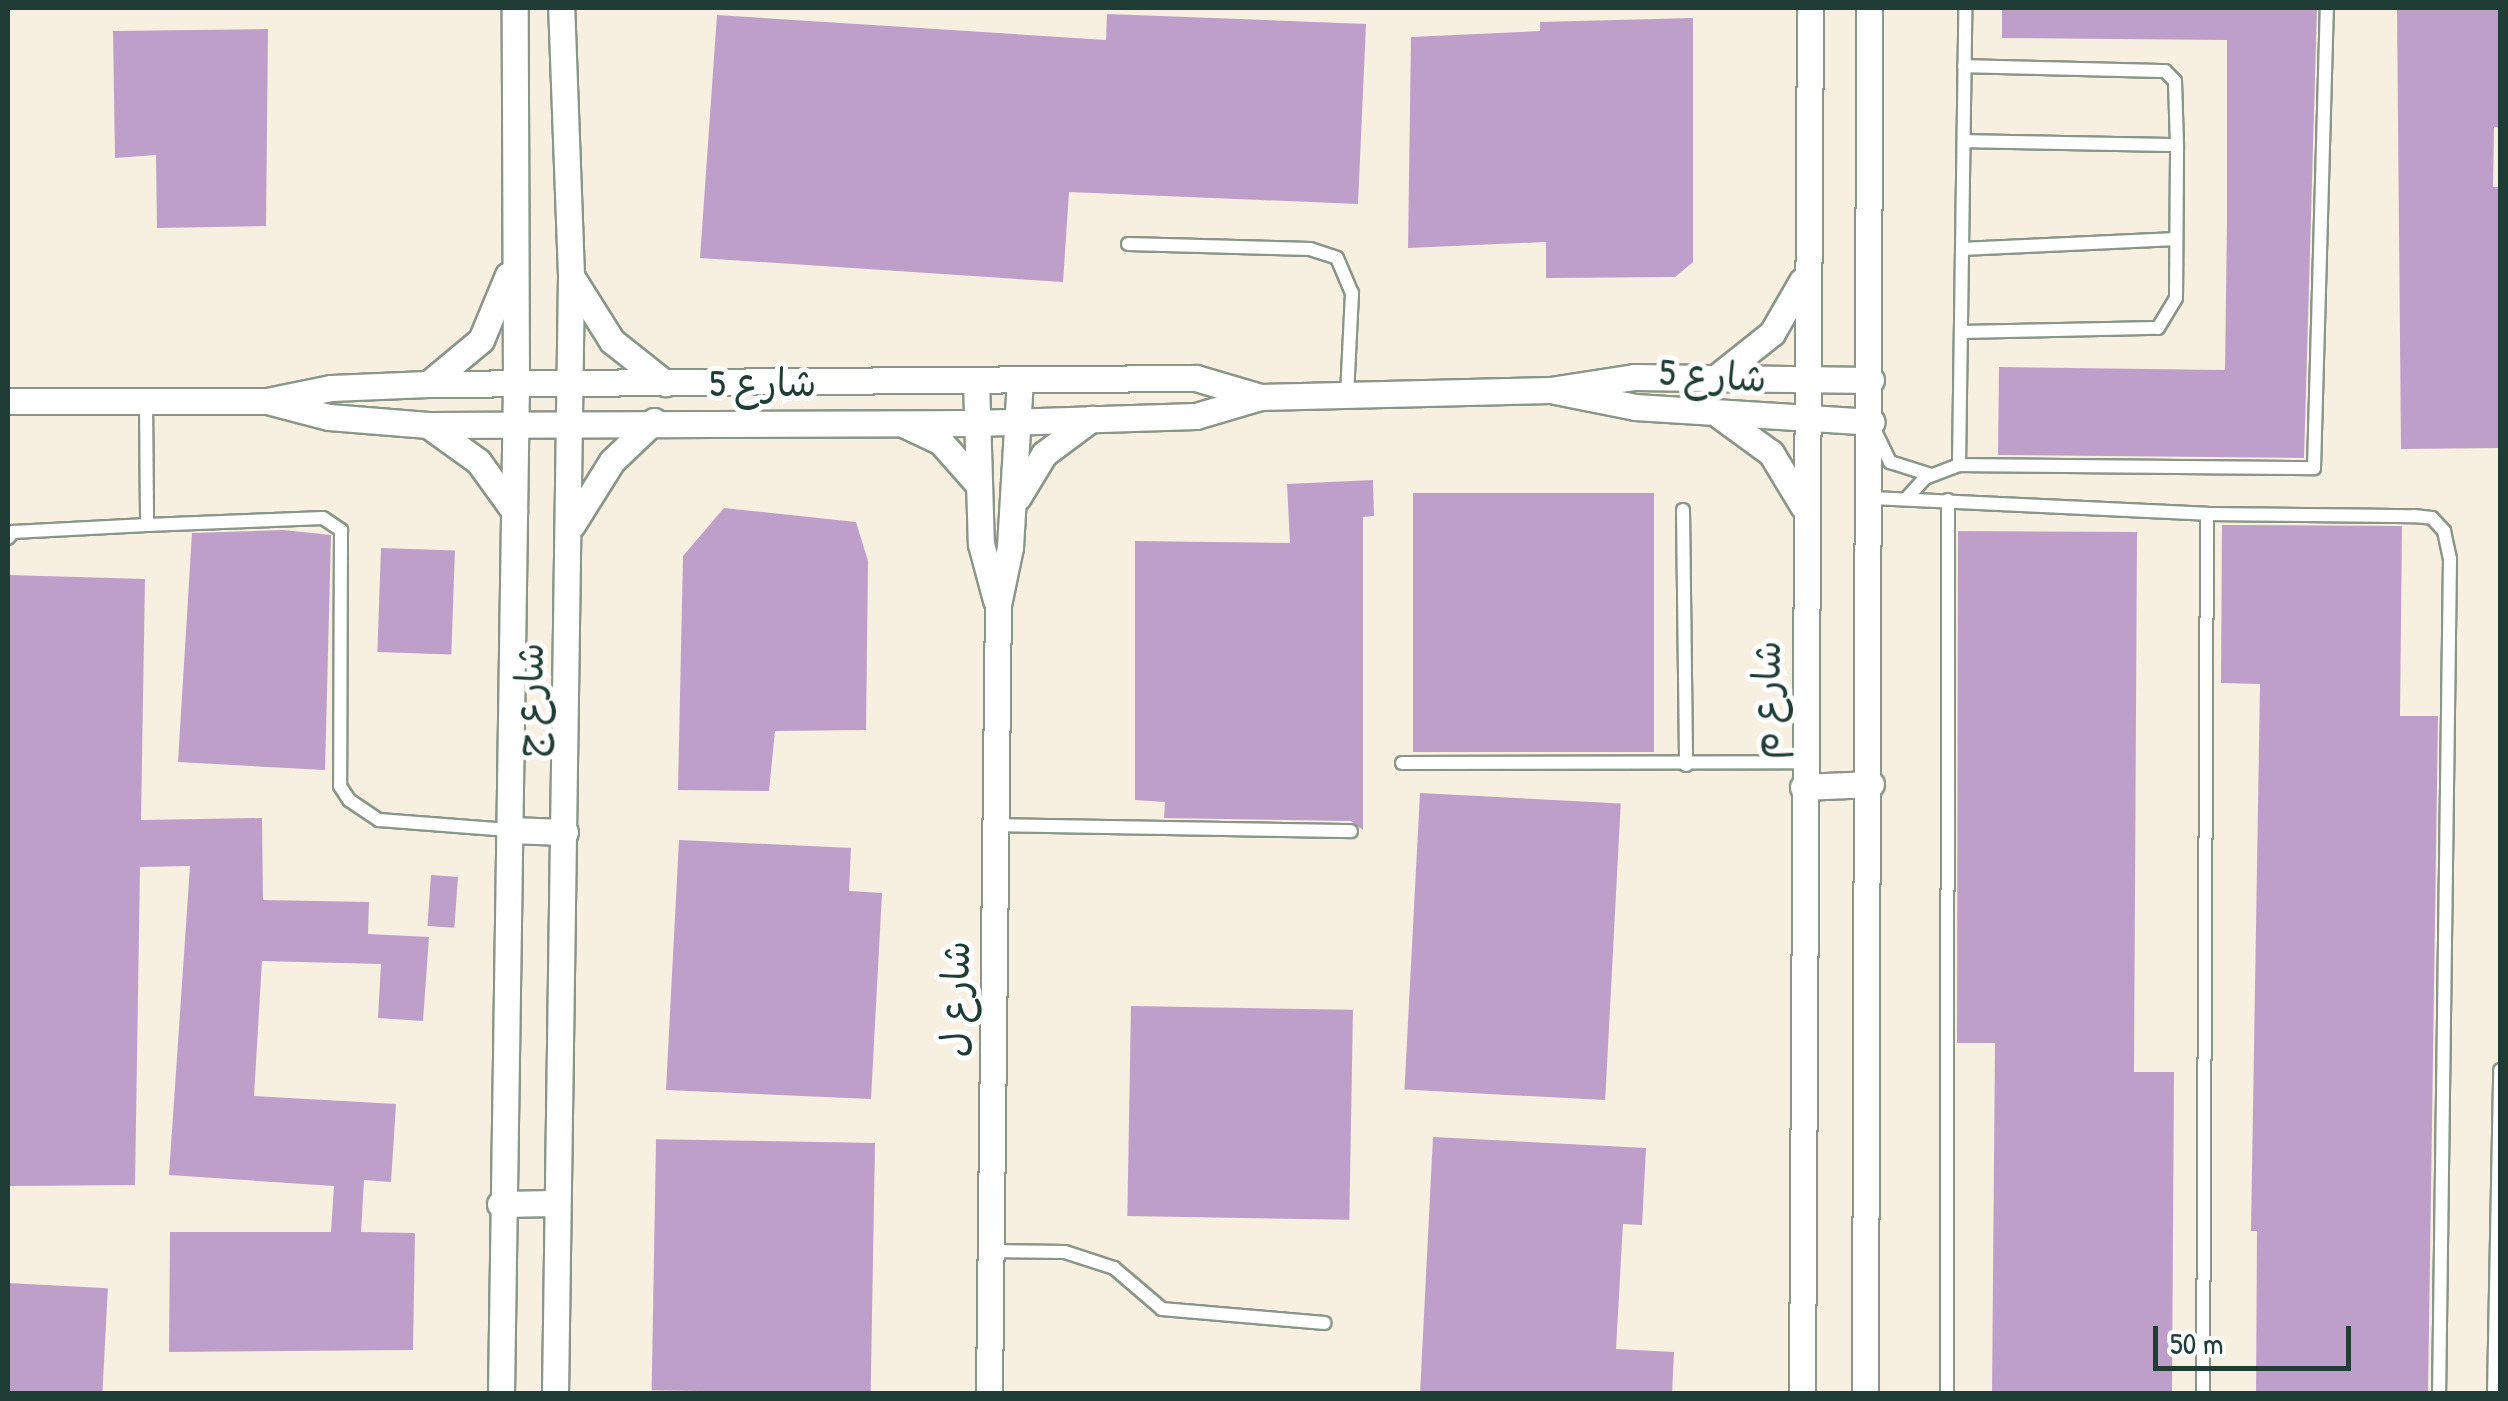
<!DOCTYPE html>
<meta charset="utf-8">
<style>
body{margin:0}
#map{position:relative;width:2508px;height:1401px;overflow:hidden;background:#f7efdf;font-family:"Patrick Hand","Playpen Sans Arabic",sans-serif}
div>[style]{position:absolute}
.building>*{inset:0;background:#be9fca;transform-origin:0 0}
.roads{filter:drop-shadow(2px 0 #8b968a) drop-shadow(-2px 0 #8b968a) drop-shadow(0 2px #8b968a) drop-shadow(0 -2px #8b968a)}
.service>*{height:12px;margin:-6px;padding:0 6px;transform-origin:6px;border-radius:6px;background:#fff}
.minor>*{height:25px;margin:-12.5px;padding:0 12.5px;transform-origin:12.5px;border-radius:12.5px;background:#fff}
span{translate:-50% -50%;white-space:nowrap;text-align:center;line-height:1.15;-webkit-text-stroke:10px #fff;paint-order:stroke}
.street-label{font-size:38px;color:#1f3d34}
.frame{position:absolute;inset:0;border:10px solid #1f3d34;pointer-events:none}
.scale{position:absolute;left:2153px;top:1326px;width:198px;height:45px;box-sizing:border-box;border:5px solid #1f3d34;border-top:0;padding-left:12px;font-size:30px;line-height:35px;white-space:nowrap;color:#1f3d34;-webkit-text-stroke:8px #fff;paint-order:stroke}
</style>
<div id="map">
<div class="building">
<div style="clip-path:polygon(2002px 8px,2317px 8px,2304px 458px,1998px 455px,1999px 367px,2225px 370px,2227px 221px,2227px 40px,2002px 38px)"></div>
<div style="clip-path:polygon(2397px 8px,2500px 8px,2500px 128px,2494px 127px,2493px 187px,2500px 187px,2500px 448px,2401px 449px)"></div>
<div style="clip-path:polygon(1107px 14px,1366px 24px,1358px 204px,1069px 192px,1063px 282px,700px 258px,717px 15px,1106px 40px)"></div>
<div style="clip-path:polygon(1693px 18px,1693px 262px,1675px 277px,1546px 278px,1546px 242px,1408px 248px,1411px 37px,1540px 31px,1540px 22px)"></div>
<div style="clip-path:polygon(268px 29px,266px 226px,157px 228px,156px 155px,115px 158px,113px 31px)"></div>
<div style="clip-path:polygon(1373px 480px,1374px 516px,1363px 517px,1363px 830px,1351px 821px,1164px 818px,1165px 802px,1135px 800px,1135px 541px,1290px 543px,1287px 484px)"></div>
<div style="left:1413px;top:493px;width:241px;height:259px"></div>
<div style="clip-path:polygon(724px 508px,856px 522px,868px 561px,866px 730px,775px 731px,769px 791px,678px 790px,683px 556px)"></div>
<div style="clip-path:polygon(2222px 525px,2402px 526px,2400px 716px,2438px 716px,2428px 1394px,2256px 1394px,2257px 1231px,2251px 1231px,2260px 684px,2221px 683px)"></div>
<div style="clip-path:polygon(283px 530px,331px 535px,325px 770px,178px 762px,192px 533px)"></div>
<div style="clip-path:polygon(1958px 531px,2137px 532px,2134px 1072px,2174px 1072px,2172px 1394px,1992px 1394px,1995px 1043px,1957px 1043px)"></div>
<div style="left:381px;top:548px;width:74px;height:104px;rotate:2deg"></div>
<div style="clip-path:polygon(8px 575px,145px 579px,141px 820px,262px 818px,263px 900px,369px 902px,368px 934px,429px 937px,423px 1021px,378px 1018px,381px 964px,262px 961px,254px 1096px,396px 1104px,391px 1182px,364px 1180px,361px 1232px,415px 1233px,413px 1350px,169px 1352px,170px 1232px,331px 1232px,334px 1186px,169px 1175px,190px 866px,140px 867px,135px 1185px,8px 1186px)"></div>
<div style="left:1420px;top:793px;width:201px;height:297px;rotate:3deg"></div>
<div style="clip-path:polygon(679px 840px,851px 848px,849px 891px,882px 893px,871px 1099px,666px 1090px)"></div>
<div style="left:431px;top:875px;width:27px;height:51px;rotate:4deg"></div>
<div style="left:1131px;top:1006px;width:222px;height:210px;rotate:1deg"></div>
<div style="clip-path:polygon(1433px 1137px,1646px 1148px,1642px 1225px,1623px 1224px,1616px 1349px,1674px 1352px,1672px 1394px,1420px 1394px)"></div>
<div style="left:875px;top:1143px;width:251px;height:219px;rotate:91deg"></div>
<div style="left:8px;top:1283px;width:100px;height:111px;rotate:3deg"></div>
</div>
<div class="roads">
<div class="service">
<div style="left:1964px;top:141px;width:213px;rotate:1.1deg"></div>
<div style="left:2177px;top:145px;width:64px;rotate:-91.8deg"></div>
<div style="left:2175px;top:81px;width:14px;rotate:-135deg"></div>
<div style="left:2165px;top:71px;width:201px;rotate:-178.6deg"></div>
<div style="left:1128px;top:244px;width:182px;rotate:1.6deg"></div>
<div style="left:1310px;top:249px;width:28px;rotate:18deg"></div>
<div style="left:1337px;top:258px;width:38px;rotate:67deg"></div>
<div style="left:1352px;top:293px;width:102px;rotate:92.8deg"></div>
<div style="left:1962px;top:249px;width:214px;rotate:-2.7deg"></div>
<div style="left:1961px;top:332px;width:197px;rotate:-1.2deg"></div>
<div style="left:2158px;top:328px;width:35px;rotate:-59deg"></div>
<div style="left:2176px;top:298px;width:153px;rotate:-89.6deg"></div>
<div style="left:146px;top:400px;width:125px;rotate:89.5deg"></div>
<div style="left:147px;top:525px;width:176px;rotate:-2.3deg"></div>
<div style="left:323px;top:518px;width:22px;rotate:34deg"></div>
<div style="left:341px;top:530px;width:256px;rotate:90.2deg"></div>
<div style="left:340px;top:786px;width:17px;rotate:57deg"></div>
<div style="left:349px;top:800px;width:36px;rotate:34deg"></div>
<div style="left:379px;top:820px;width:130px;rotate:4.4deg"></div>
<div style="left:1874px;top:429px;width:37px;rotate:64deg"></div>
<div style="left:1890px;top:462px;width:43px;rotate:17.6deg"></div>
<div style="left:1959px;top:465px;width:355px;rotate:0.5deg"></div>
<div style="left:2314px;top:468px;width:460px;rotate:-88.4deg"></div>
<div style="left:1872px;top:498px;width:335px;rotate:2.7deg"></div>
<div style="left:2207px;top:514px;width:207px;rotate:0.6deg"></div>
<div style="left:2414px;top:516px;width:18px;rotate:6deg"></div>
<div style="left:2432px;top:518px;width:18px;rotate:47deg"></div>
<div style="left:2444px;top:531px;width:29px;rotate:78deg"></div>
<div style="left:2450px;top:559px;width:835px;rotate:90.75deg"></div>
<div style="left:1906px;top:499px;width:28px;rotate:-48deg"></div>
<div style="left:1925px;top:478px;width:36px;rotate:-21deg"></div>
<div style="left:1959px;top:465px;width:457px;rotate:-89.2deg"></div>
<div style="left:1683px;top:510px;width:255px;rotate:89.3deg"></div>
<div style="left:8px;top:538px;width:8px;rotate:-50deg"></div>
<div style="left:13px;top:532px;width:134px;rotate:-3deg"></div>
<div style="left:1402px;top:763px;width:400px;rotate:-0.1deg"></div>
<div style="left:995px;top:825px;width:356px;rotate:1deg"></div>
<div style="left:989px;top:1251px;width:76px;rotate:0.8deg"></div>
<div style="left:1065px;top:1252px;width:52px;rotate:18.1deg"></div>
<div style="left:1114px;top:1268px;width:63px;rotate:40.5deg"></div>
<div style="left:1162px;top:1309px;width:163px;rotate:4.9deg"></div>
<div style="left:1947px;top:1394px;width:894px;rotate:-89.94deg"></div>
<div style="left:2203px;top:1394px;width:880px;rotate:-89.74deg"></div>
<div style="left:2494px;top:1394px;width:324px;rotate:-88.9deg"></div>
</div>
<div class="minor">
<div style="left:571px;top:276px;width:77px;rotate:57.8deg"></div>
<div style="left:612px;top:341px;width:68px;rotate:38.4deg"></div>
<div style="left:1718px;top:376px;width:69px;rotate:-38.5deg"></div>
<div style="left:1772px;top:333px;width:60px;rotate:-60deg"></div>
<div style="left:976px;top:380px;width:164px;rotate:88.3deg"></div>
<div style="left:981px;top:544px;width:58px;rotate:75deg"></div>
<div style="left:428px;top:384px;width:69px;rotate:-39.7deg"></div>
<div style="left:481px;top:340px;width:70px;rotate:-67.4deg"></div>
<div style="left:1555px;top:391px;width:82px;rotate:11.3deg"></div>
<div style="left:1635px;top:407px;width:237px;rotate:3.6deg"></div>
<div style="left:8px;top:401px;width:259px"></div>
<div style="left:267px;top:401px;width:65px;rotate:-11.5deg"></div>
<div style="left:331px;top:388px;width:97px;rotate:-2.4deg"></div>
<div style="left:428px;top:384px;width:768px;rotate:-0.45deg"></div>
<div style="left:1196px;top:378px;width:67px;rotate:16.5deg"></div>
<div style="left:267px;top:401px;width:64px;rotate:14.5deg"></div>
<div style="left:329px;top:417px;width:99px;rotate:4.6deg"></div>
<div style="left:428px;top:425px;width:547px;rotate:-0.21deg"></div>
<div style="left:975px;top:423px;width:221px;rotate:-1.8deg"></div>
<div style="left:1196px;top:416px;width:67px;rotate:-16.5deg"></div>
<div style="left:1260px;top:397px;width:290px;rotate:-1.4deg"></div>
<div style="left:1550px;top:390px;width:85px;rotate:-8.8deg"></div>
<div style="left:1634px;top:377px;width:237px;rotate:0.7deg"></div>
<div style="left:1720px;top:416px;width:63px;rotate:36deg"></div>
<div style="left:1771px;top:453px;width:62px;rotate:58.9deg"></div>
<div style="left:428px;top:425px;width:62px;rotate:35.8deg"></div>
<div style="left:478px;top:461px;width:62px;rotate:54.2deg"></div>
<div style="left:905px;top:425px;width:38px;rotate:25deg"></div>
<div style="left:940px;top:441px;width:56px;rotate:48.6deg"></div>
<div style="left:1018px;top:497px;width:50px;rotate:-58.8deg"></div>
<div style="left:1044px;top:454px;width:59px;rotate:-36.7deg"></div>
<div style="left:572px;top:525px;width:75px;rotate:-58deg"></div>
<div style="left:612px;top:461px;width:58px;rotate:-43.6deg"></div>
<div style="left:1803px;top:787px;width:68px;rotate:-2.5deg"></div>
<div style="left:509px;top:830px;width:56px;rotate:2deg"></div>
<div style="left:500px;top:1204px;width:55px;rotate:-1deg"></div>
<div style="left:501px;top:1394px;width:1009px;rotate:-89.15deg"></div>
<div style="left:516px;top:385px;width:377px;rotate:-90.2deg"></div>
<div style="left:555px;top:1394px;width:1119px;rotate:-89.18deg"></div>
<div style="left:571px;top:275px;width:267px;rotate:-92.1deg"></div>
<div style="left:989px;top:1394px;width:789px;rotate:-89.35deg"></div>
<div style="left:998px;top:605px;width:59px;rotate:-78.3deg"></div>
<div style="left:1010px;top:547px;width:167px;rotate:-86.6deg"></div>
<div style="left:1802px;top:1394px;width:1386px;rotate:-89.67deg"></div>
<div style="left:1865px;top:1394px;width:1386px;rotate:-89.83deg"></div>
</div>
</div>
<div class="street-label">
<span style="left:1713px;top:375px;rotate:4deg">شارع 5</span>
<span style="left:763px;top:383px">شارع 5</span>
<span style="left:529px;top:700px;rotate:-89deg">شارع ج</span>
<span style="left:1766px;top:700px;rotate:-89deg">شارع م</span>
<span style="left:955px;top:999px;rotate:-89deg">شارع ل</span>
</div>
<div class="frame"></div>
<div class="scale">50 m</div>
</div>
